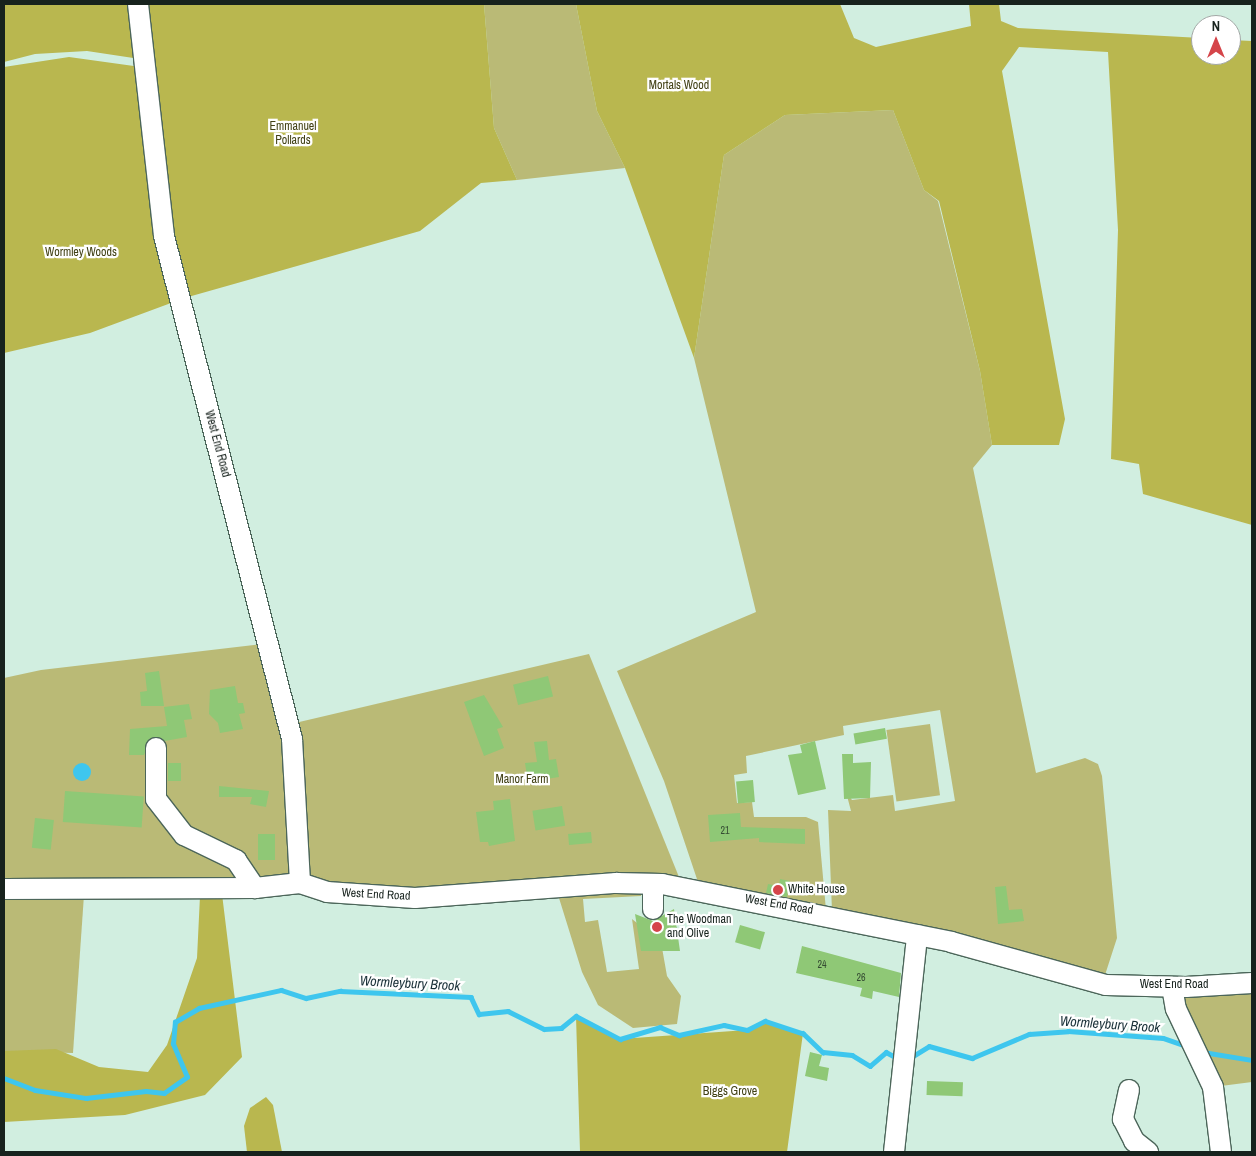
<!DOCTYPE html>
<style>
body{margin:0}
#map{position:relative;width:1256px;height:1156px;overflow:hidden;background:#d1eee0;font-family:"Archivo Narrow",sans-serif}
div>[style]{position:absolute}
.green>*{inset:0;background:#baba76;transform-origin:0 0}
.forest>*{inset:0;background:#b9b74f}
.water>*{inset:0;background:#3ec6ee}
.round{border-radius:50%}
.stream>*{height:4.5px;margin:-2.25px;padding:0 2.25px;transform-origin:2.25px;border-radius:2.25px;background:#3ec6ee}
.building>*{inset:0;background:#8fc876;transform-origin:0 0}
.roads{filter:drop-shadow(1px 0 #4c665a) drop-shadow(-1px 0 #4c665a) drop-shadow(0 1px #4c665a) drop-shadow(0 -1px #4c665a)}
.minor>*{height:20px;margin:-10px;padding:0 10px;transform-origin:10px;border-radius:10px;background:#fff}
.dots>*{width:14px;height:14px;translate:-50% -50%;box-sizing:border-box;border:2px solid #fff;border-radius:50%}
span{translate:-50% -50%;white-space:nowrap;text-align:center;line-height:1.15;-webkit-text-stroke:4.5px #fff;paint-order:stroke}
.number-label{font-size:10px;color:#354c33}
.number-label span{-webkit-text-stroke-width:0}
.park-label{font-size:12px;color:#424116}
.street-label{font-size:12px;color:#17221d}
.poi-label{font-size:12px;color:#17221d}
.left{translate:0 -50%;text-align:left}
.water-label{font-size:14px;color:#1b3139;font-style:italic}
.frame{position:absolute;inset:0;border:5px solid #17221d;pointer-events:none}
.north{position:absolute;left:1191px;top:15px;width:50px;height:50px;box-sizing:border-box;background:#fff;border:1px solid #a2a7a5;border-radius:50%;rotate:0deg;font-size:14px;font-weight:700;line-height:20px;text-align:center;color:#17221d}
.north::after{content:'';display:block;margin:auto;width:18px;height:22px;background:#d5454a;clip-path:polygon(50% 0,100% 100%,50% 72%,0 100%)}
</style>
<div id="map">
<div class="green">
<div style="clip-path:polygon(484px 4px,576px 4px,597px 111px,625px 168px,517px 180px,494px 128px)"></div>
<div style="clip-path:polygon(893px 110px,924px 190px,938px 201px,980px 371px,992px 445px,973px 468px,1036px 773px,1085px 758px,1098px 764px,1102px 776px,1117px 938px,1105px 975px,832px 911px,828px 810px,851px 811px,846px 792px,852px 800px,893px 795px,895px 811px,955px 801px,940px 710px,843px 726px,844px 735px,746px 756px,747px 773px,734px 775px,737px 803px,752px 802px,754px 817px,806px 817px,818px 822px,826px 910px,699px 885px,664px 781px,617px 671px,756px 612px,694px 358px,724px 155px,785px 115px)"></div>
<div style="clip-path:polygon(263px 644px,284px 735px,292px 878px,4px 879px,4px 678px,41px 670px)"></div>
<div style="clip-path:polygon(589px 654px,681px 882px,486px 890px,325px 887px,314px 880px,307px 870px,295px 723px)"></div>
<div style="left:930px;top:724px;width:72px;height:44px;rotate:82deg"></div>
<div style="clip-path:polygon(641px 890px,641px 896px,583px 899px,585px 922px,598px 920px,607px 972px,639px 969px,632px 919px,661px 942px,667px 976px,681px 996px,677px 1024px,633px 1028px,598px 1005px,582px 972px,559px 898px)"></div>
<div style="clip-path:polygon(4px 895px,84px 895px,73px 1053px,4px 1051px)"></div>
<div style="clip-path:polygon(1252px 983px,1252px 1082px,1213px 1087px,1176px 1009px,1186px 987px)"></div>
</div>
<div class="forest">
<div style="clip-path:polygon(4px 4px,131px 4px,140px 59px,87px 51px,35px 54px,4px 62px)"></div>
<div style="clip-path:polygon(146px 4px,484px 4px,494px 128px,517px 180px,481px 183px,420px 231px,188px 297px,172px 236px)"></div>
<div style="clip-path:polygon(576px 4px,840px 4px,854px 38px,876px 47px,971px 26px,969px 4px,999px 4px,1001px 21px,1018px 28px,1201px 38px,1201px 55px,1231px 55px,1231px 40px,1252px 41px,1252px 525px,1143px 494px,1139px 464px,1111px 459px,1118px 230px,1108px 52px,1019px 47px,1002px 71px,1065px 419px,1059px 445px,992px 445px,980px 371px,939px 201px,924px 190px,893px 110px,785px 115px,724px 155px,694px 358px,625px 168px,597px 111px)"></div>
<div style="clip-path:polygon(69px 57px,141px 67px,157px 238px,171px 303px,90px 333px,4px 353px,4px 67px)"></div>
<div style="clip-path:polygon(222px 894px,242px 1057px,205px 1095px,125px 1115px,4px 1122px,4px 1051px,56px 1049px,99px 1067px,148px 1072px,167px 1045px,197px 958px,200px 896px)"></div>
<div style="clip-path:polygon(576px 1016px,620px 1039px,747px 1030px,765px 1021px,803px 1033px,787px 1152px,580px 1152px)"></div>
<div style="clip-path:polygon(266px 1097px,273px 1105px,282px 1152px,247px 1152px,244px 1126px,250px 1108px)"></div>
</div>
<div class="water">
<div class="round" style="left:73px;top:763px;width:18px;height:18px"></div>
</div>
<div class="stream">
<div style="left:1203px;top:1052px;width:50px;rotate:9.3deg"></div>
<div style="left:910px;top:1058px;width:22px;rotate:-32deg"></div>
<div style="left:929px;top:1046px;width:45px;rotate:15.6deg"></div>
<div style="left:972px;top:1058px;width:62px;rotate:-22.8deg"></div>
<div style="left:1029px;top:1034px;width:39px;rotate:-4deg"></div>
<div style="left:1068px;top:1031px;width:95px;rotate:4.2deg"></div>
<div style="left:1163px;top:1038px;width:24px;rotate:19deg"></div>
<div style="left:4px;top:1078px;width:33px;rotate:21deg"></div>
<div style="left:35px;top:1090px;width:52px;rotate:8.9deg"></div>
<div style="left:86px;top:1098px;width:60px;rotate:-6.7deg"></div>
<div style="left:146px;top:1091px;width:18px;rotate:6deg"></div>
<div style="left:164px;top:1093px;width:28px;rotate:-35deg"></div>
<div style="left:187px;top:1077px;width:36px;rotate:-113deg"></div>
<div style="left:173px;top:1044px;width:22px;rotate:-85deg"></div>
<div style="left:175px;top:1022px;width:28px;rotate:-30deg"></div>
<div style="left:199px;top:1008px;width:84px;rotate:-12.4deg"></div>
<div style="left:281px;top:990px;width:26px;rotate:18deg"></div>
<div style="left:306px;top:998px;width:35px;rotate:-12deg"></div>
<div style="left:340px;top:991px;width:131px;rotate:2.6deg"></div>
<div style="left:471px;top:997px;width:19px;rotate:65deg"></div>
<div style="left:479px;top:1014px;width:29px;rotate:-6deg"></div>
<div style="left:508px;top:1011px;width:40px;rotate:26.6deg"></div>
<div style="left:544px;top:1029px;width:17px;rotate:-3deg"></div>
<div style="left:561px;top:1028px;width:19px;rotate:-39deg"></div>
<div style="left:576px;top:1016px;width:50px;rotate:27.6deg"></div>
<div style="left:620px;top:1039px;width:42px;rotate:-16.7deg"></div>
<div style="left:660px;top:1027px;width:21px;rotate:23deg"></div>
<div style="left:679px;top:1035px;width:46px;rotate:-12.5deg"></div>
<div style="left:724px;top:1025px;width:24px;rotate:12deg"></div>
<div style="left:747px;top:1030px;width:20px;rotate:-27deg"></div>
<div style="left:765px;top:1021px;width:40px;rotate:18deg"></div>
<div style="left:803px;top:1033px;width:28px;rotate:44deg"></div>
<div style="left:823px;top:1052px;width:29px;rotate:6deg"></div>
<div style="left:852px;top:1055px;width:21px;rotate:31deg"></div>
<div style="left:870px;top:1066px;width:21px;rotate:-41deg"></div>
<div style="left:886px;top:1052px;width:15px;rotate:28deg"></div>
</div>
<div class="building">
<div style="clip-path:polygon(159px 671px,164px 706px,141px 706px,140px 692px,147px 691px,145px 673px)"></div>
<div style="left:548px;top:676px;width:21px;height:36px;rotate:76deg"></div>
<div style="clip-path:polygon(235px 686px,238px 703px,243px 703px,245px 713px,239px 714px,243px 729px,220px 733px,218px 723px,209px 714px,210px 690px)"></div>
<div style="clip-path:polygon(484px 695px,503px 727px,497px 729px,504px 748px,484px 756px,464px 702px)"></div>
<div style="clip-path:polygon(189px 704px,192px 719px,184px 720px,187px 737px,165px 741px,151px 738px,144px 755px,129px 755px,130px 729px,167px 726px,164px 707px)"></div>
<div style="left:885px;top:728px;width:11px;height:32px;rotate:80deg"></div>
<div style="clip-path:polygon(547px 741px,549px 760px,556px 759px,559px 777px,528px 782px,525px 763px,537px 762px,534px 742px)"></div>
<div style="clip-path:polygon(815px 741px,826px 789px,798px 795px,788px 755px,802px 753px,800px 745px)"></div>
<div style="clip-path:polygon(842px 754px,853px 754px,853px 763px,871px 762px,870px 798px,844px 799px)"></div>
<div style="left:168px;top:763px;width:13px;height:18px"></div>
<div style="left:753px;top:780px;width:22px;height:17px;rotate:85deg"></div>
<div style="clip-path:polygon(219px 786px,269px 791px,266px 807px,250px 804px,252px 797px,219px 797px)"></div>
<div style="left:65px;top:791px;width:79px;height:31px;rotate:4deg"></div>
<div style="clip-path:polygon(510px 799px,515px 841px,489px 846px,488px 842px,480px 842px,476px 812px,494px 810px,493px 801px)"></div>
<div style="left:562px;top:806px;width:20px;height:30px;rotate:81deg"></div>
<div style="clip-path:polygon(740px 813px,741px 827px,805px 829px,805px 844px,759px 842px,759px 838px,710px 842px,708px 815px)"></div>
<div style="left:35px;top:818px;width:19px;height:30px;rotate:6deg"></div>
<div style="left:591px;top:832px;width:11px;height:23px;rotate:85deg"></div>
<div style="left:258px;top:834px;width:17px;height:26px"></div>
<div style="clip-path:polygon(780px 879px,790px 881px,787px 897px,766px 893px,768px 884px,779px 886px)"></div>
<div style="clip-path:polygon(1006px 886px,1009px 910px,1022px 909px,1024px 921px,998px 924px,995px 887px)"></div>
<div style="clip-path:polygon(674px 909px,680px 951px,641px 951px,635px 914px,653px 921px)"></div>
<div style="left:740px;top:925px;width:26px;height:18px;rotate:16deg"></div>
<div style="clip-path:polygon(802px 946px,901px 973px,899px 997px,873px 991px,872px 999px,860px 996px,862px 988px,796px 973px)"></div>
<div style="clip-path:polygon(810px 1052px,822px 1055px,819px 1066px,829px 1068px,827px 1081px,805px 1076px)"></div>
<div style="left:927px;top:1081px;width:36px;height:14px;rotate:2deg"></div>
</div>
<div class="roads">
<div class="minor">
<div style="left:138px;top:4px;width:233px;rotate:83.6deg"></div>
<div style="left:164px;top:236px;width:519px;rotate:75.72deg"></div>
<div style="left:292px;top:739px;width:144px;rotate:86.8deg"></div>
<div style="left:300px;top:883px;width:28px;rotate:18deg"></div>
<div style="left:327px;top:892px;width:88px;rotate:3.9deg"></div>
<div style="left:415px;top:898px;width:202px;rotate:-4.3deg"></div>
<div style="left:616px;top:883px;width:46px;rotate:1.2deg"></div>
<div style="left:662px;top:884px;width:295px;rotate:11.3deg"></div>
<div style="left:951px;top:942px;width:161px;rotate:15.5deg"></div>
<div style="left:1106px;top:985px;width:80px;rotate:1.4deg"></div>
<div style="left:1186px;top:987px;width:66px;rotate:-3.5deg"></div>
<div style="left:156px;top:748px;width:51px;rotate:90deg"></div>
<div style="left:156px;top:799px;width:46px;rotate:52.1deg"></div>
<div style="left:184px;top:835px;width:58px;rotate:25.7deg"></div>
<div style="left:236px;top:860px;width:34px;rotate:56deg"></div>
<div style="left:4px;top:889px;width:251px;rotate:-0.2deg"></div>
<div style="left:255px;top:888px;width:45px;rotate:-6.3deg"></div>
<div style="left:653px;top:909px;width:25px;rotate:-90deg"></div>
<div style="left:1172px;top:987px;width:22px;rotate:80deg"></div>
<div style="left:1176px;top:1009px;width:86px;rotate:64.6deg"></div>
<div style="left:1213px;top:1087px;width:65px;rotate:83deg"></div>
<div style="left:1129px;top:1090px;width:30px;rotate:102deg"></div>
<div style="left:1123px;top:1119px;width:25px;rotate:63deg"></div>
<div style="left:1134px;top:1141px;width:18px;rotate:38deg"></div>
<div style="left:894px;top:1152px;width:218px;rotate:-83.9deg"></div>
</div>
</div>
<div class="dots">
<div style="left:778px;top:890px;background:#d5454a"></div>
<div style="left:657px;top:927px;background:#d5454a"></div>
</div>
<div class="number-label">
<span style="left:725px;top:831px">21</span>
<span style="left:822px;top:965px">24</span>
<span style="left:861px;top:978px">26</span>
</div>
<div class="park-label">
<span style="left:679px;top:86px">Mortals Wood</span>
<span style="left:293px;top:134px">Emmanuel<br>Pollards</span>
<span style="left:81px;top:253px">Wormley Woods</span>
<span style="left:522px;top:780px">Manor Farm</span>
<span style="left:730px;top:1092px">Biggs Grove</span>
</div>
<div class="street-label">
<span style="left:217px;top:444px;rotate:75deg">West End Road</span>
<span style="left:376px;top:895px;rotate:3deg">West End Road</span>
<span style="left:779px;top:905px;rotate:10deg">West End Road</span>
<span style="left:1174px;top:985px">West End Road</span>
</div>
<div class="poi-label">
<span class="left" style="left:788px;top:890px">White House</span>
<span class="left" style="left:667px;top:927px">The Woodman<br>and Olive</span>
</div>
<div class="water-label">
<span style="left:410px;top:983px;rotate:3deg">Wormleybury Brook</span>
<span style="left:1110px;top:1024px;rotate:4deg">Wormleybury Brook</span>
</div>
<div class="frame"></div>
<div class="north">N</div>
</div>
